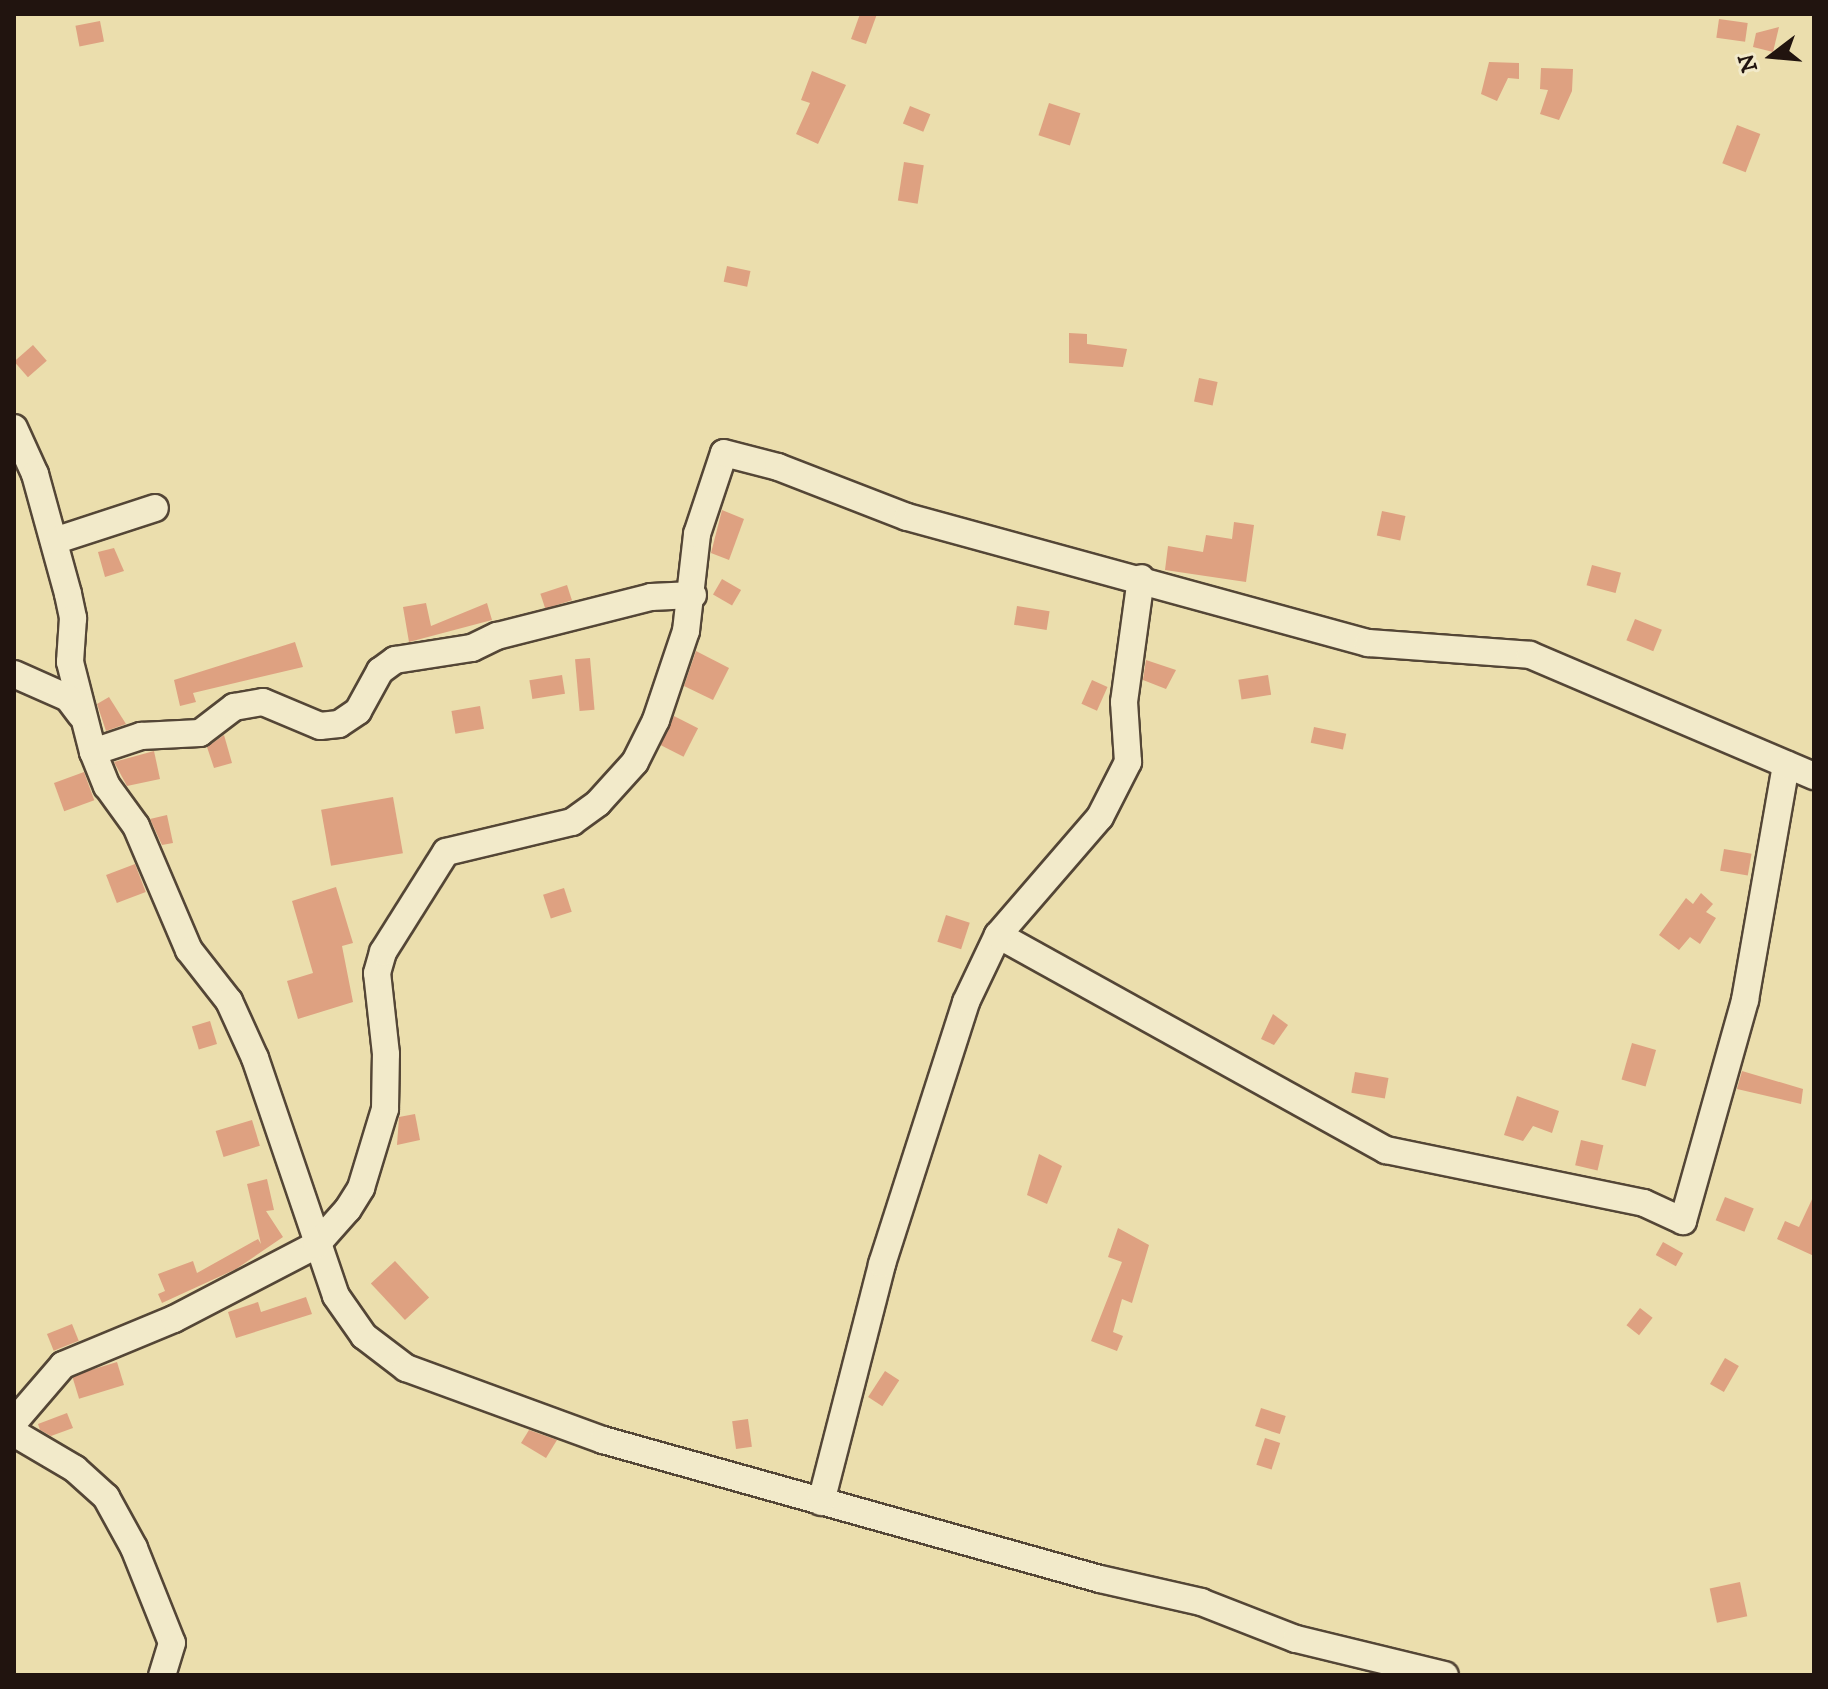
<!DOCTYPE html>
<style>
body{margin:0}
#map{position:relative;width:1828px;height:1689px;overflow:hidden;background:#ebdead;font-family:"IM FELL DW Pica",serif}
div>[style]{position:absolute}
.building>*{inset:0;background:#dea181;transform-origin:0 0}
.roads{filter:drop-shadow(2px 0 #544636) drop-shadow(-2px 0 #544636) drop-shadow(0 2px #544636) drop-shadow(0 -2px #544636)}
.minor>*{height:26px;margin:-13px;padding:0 13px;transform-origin:13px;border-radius:13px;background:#f2eaca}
span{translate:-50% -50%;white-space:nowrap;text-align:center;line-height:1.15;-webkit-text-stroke:6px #f2eaca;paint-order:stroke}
.frame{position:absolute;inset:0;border:16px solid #21140f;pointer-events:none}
.north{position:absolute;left:1732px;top:16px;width:80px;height:80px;-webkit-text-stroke:6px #f2eaca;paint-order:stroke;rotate:254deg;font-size:22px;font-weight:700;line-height:32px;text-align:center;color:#21140f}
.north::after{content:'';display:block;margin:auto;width:28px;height:36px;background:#21140f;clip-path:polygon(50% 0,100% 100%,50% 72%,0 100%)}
</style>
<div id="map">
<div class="building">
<div style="clip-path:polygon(860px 14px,877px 14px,866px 44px,851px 39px)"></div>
<div style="left:1719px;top:19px;width:29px;height:19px;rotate:8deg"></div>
<div style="left:100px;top:21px;width:21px;height:25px;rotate:79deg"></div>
<div style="clip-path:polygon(1779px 27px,1773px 52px,1753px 47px,1756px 33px)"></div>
<div style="clip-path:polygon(1489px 62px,1519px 63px,1519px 79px,1508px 78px,1497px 101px,1481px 94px)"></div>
<div style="clip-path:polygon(1541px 68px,1573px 69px,1572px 91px,1559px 120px,1540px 114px,1548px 90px,1540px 89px)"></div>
<div style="clip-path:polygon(812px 71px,846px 85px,818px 144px,796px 134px,810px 103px,801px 100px)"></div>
<div style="left:1049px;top:103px;width:33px;height:34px;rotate:18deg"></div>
<div style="left:910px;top:106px;width:22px;height:19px;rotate:22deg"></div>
<div style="left:1737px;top:125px;width:25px;height:41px;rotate:21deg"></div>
<div style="left:904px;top:162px;width:20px;height:39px;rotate:9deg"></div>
<div style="left:727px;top:266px;width:24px;height:16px;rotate:12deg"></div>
<div style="clip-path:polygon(1069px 333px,1087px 334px,1087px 344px,1127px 349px,1123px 367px,1069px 363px)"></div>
<div style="left:33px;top:345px;width:21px;height:25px;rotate:49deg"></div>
<div style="left:1199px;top:378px;width:19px;height:24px;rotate:12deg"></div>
<div style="clip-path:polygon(722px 510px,744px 519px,729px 560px,711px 553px)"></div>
<div style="left:1382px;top:511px;width:24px;height:25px;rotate:12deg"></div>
<div style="clip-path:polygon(1234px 522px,1254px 525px,1246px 582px,1165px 570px,1168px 546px,1203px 552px,1206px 535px,1232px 539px)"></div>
<div style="clip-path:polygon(114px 548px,124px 571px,105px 577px,98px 552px)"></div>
<div style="left:1592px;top:565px;width:30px;height:21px;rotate:15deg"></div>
<div style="left:722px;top:579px;width:22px;height:18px;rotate:30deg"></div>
<div style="left:567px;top:585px;width:16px;height:28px;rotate:72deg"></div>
<div style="clip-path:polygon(426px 603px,431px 626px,487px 603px,492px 620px,409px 642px,403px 607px)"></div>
<div style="left:1017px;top:606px;width:33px;height:19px;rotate:9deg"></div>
<div style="left:1635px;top:619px;width:29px;height:23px;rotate:22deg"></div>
<div style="clip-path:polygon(295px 642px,303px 667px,193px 693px,196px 702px,180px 706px,174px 680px)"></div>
<div style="clip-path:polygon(696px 651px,729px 668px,713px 700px,684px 686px)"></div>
<div style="left:590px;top:658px;width:52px;height:15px;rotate:85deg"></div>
<div style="clip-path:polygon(1146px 660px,1176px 670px,1166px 689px,1143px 680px)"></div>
<div style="left:562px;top:675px;width:19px;height:33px;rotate:81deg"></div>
<div style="left:1268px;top:675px;width:20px;height:30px;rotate:81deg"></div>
<div style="left:1092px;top:680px;width:17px;height:26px;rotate:24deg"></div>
<div style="clip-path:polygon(109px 697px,126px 724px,106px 731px,97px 704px)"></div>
<div style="left:480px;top:706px;width:23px;height:29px;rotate:80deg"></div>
<div style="left:674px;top:716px;width:27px;height:32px;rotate:27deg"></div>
<div style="left:1314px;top:727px;width:33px;height:16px;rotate:12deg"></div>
<div style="clip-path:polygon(224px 735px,232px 763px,214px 768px,207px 747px)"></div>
<div style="clip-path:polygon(154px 751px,160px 779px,127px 786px,114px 762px)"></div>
<div style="left:84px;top:772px;width:30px;height:32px;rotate:70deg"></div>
<div style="left:393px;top:797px;width:57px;height:73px;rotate:80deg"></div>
<div style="clip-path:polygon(167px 815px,173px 843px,162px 845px,150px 819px)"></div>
<div style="left:1724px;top:849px;width:28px;height:22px;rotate:10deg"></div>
<div style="left:135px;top:864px;width:30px;height:31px;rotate:69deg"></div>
<div style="clip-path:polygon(336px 887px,353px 943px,342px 946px,353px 1002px,298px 1019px,287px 981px,313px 973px,292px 901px)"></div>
<div style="left:564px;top:888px;width:25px;height:22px;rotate:72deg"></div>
<div style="clip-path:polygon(1701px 893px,1713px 904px,1706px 912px,1716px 918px,1700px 944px,1690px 937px,1679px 950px,1659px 935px,1686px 898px,1693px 904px)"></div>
<div style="left:946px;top:915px;width:25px;height:28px;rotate:18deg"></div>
<div style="clip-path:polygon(1273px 1014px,1288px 1025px,1274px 1045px,1261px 1039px)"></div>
<div style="left:210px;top:1021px;width:24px;height:19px;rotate:73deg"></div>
<div style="left:1632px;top:1043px;width:25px;height:38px;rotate:16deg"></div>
<div style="clip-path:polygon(1742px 1071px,1803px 1089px,1801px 1104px,1737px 1089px)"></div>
<div style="left:1355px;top:1072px;width:34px;height:21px;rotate:10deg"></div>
<div style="clip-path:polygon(1517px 1096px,1559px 1111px,1552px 1133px,1533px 1126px,1523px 1141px,1504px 1135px)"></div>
<div style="clip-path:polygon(415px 1114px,420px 1140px,397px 1145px,399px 1117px)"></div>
<div style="left:252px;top:1120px;width:27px;height:38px;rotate:73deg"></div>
<div style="left:1581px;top:1140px;width:23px;height:26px;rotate:13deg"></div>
<div style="clip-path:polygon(1039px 1154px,1062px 1166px,1047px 1204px,1027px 1195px)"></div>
<div style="clip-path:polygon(267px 1179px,274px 1210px,266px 1211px,283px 1237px,236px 1269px,162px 1303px,158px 1294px,165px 1291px,158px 1274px,193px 1261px,197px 1273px,258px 1239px,261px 1244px,247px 1184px)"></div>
<div style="clip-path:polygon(1814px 1195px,1814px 1256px,1777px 1239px,1785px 1221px,1799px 1227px)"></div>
<div style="left:1725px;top:1197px;width:31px;height:25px;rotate:22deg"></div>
<div style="clip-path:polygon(1118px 1228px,1149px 1245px,1132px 1303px,1122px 1299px,1113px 1332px,1123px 1336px,1117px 1351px,1091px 1341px,1122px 1262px,1108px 1257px)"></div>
<div style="left:1663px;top:1242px;width:23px;height:15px;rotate:29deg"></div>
<div style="left:395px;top:1261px;width:50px;height:33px;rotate:47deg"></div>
<div style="clip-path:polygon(306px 1297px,312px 1314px,236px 1338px,228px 1312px,258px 1302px,261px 1312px)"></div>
<div style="left:1640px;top:1308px;width:16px;height:22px;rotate:38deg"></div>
<div style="left:72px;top:1324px;width:18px;height:27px;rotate:68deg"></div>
<div style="left:1725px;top:1358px;width:16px;height:30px;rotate:30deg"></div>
<div style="left:117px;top:1362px;width:24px;height:47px;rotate:73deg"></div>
<div style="left:885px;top:1371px;width:17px;height:31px;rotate:33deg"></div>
<div style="left:1261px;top:1408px;width:26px;height:19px;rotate:18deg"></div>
<div style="clip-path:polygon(67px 1413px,73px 1428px,51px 1436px,40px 1430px,38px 1424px)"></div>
<div style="left:748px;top:1419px;width:28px;height:16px;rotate:82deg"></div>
<div style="clip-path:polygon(529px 1430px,557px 1440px,546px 1458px,521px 1443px)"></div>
<div style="left:1265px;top:1438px;width:16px;height:28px;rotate:18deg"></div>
<div style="left:1740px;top:1582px;width:35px;height:31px;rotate:78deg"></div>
</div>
<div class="roads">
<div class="minor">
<div style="left:14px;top:428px;width:51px;rotate:65.5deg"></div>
<div style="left:35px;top:474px;width:124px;rotate:74.6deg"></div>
<div style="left:68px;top:594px;width:25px;rotate:78deg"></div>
<div style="left:73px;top:618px;width:44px;rotate:93.9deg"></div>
<div style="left:70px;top:662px;width:93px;rotate:75.7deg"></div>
<div style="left:93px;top:752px;width:37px;rotate:68deg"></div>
<div style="left:107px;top:786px;width:49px;rotate:54.1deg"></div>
<div style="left:136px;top:826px;width:135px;rotate:66.9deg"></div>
<div style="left:189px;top:950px;width:65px;rotate:51.9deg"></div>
<div style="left:229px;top:1001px;width:63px;rotate:65.5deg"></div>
<div style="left:255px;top:1058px;width:251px;rotate:71.2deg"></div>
<div style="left:336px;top:1296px;width:49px;rotate:55deg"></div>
<div style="left:364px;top:1336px;width:53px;rotate:37.3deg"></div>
<div style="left:406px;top:1368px;width:210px;rotate:20.1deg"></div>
<div style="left:603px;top:1440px;width:516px;rotate:15.63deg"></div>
<div style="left:1100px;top:1579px;width:104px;rotate:12.8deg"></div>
<div style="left:1201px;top:1602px;width:102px;rotate:21.3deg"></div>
<div style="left:1296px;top:1639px;width:153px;rotate:13.6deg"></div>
<div style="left:54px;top:541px;width:106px;rotate:-18.1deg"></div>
<div style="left:14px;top:674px;width:59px;rotate:24deg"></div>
<div style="left:68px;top:698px;width:21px;rotate:53deg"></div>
<div style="left:93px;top:752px;width:51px;rotate:-18.4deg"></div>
<div style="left:141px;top:736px;width:59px;rotate:-2.9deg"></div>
<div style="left:200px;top:733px;width:43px;rotate:-37.4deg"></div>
<div style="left:234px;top:707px;width:29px;rotate:-10deg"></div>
<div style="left:263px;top:702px;width:62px;rotate:22.8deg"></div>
<div style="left:320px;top:726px;width:19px;rotate:-6deg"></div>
<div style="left:339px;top:724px;width:23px;rotate:-34deg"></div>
<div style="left:358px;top:711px;width:46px;rotate:-61.2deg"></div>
<div style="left:380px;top:671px;width:19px;rotate:-36deg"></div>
<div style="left:395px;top:660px;width:78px;rotate:-8.9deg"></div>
<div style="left:472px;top:648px;width:28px;rotate:-26deg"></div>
<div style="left:497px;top:636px;width:159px;rotate:-14.2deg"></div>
<div style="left:651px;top:597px;width:42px;rotate:-2.7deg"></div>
<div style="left:998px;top:935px;width:444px;rotate:29deg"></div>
<div style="left:1386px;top:1150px;width:263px;rotate:11.6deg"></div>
<div style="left:1644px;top:1203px;width:43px;rotate:24.8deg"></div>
<div style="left:1683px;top:1221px;width:230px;rotate:-74.3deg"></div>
<div style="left:1745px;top:1000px;width:239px;rotate:-80.1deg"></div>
<div style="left:14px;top:1422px;width:75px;rotate:-49.3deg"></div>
<div style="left:63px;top:1365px;width:120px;rotate:-22.5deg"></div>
<div style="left:174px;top:1319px;width:160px;rotate:-27.5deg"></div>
<div style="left:316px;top:1245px;width:48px;rotate:-48.4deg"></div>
<div style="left:348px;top:1209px;width:25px;rotate:-58deg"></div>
<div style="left:361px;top:1188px;width:83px;rotate:-73.1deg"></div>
<div style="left:385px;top:1109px;width:55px;rotate:-89deg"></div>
<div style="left:386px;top:1054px;width:81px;rotate:-96.3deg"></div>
<div style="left:377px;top:973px;width:22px;rotate:-74deg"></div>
<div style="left:383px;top:952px;width:118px;rotate:-57.8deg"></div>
<div style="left:446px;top:852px;width:130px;rotate:-13.4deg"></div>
<div style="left:572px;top:822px;width:32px;rotate:-36deg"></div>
<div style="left:598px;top:803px;width:55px;rotate:-47.9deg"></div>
<div style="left:635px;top:762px;width:47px;rotate:-63.4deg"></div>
<div style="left:656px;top:720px;width:94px;rotate:-71.4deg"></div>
<div style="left:686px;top:631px;width:98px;rotate:-83.5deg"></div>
<div style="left:697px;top:534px;width:85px;rotate:-71.6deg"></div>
<div style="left:724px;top:453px;width:56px;rotate:14.5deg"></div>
<div style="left:778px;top:467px;width:138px;rotate:21.2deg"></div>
<div style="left:907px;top:517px;width:478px;rotate:15.3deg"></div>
<div style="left:1368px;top:643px;width:162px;rotate:4.2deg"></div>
<div style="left:1530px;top:655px;width:309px;rotate:23.1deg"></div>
<div style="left:14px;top:1433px;width:71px;rotate:30.5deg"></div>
<div style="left:75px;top:1469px;width:42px;rotate:42.1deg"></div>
<div style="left:106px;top:1497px;width:58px;rotate:61.2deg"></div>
<div style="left:134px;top:1548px;width:102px;rotate:68.2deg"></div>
<div style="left:172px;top:1643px;width:34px;rotate:107deg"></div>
<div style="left:821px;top:1502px;width:246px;rotate:-75.6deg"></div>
<div style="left:882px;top:1264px;width:275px;rotate:-72.2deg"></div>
<div style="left:966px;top:1002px;width:74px;rotate:-64.5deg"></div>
<div style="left:998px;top:935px;width:156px;rotate:-49.2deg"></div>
<div style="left:1100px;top:817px;width:62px;rotate:-63deg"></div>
<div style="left:1128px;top:762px;width:60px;rotate:-93.8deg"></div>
<div style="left:1124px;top:702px;width:125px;rotate:-82.2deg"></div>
</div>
</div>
<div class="frame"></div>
<div class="north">N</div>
</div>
